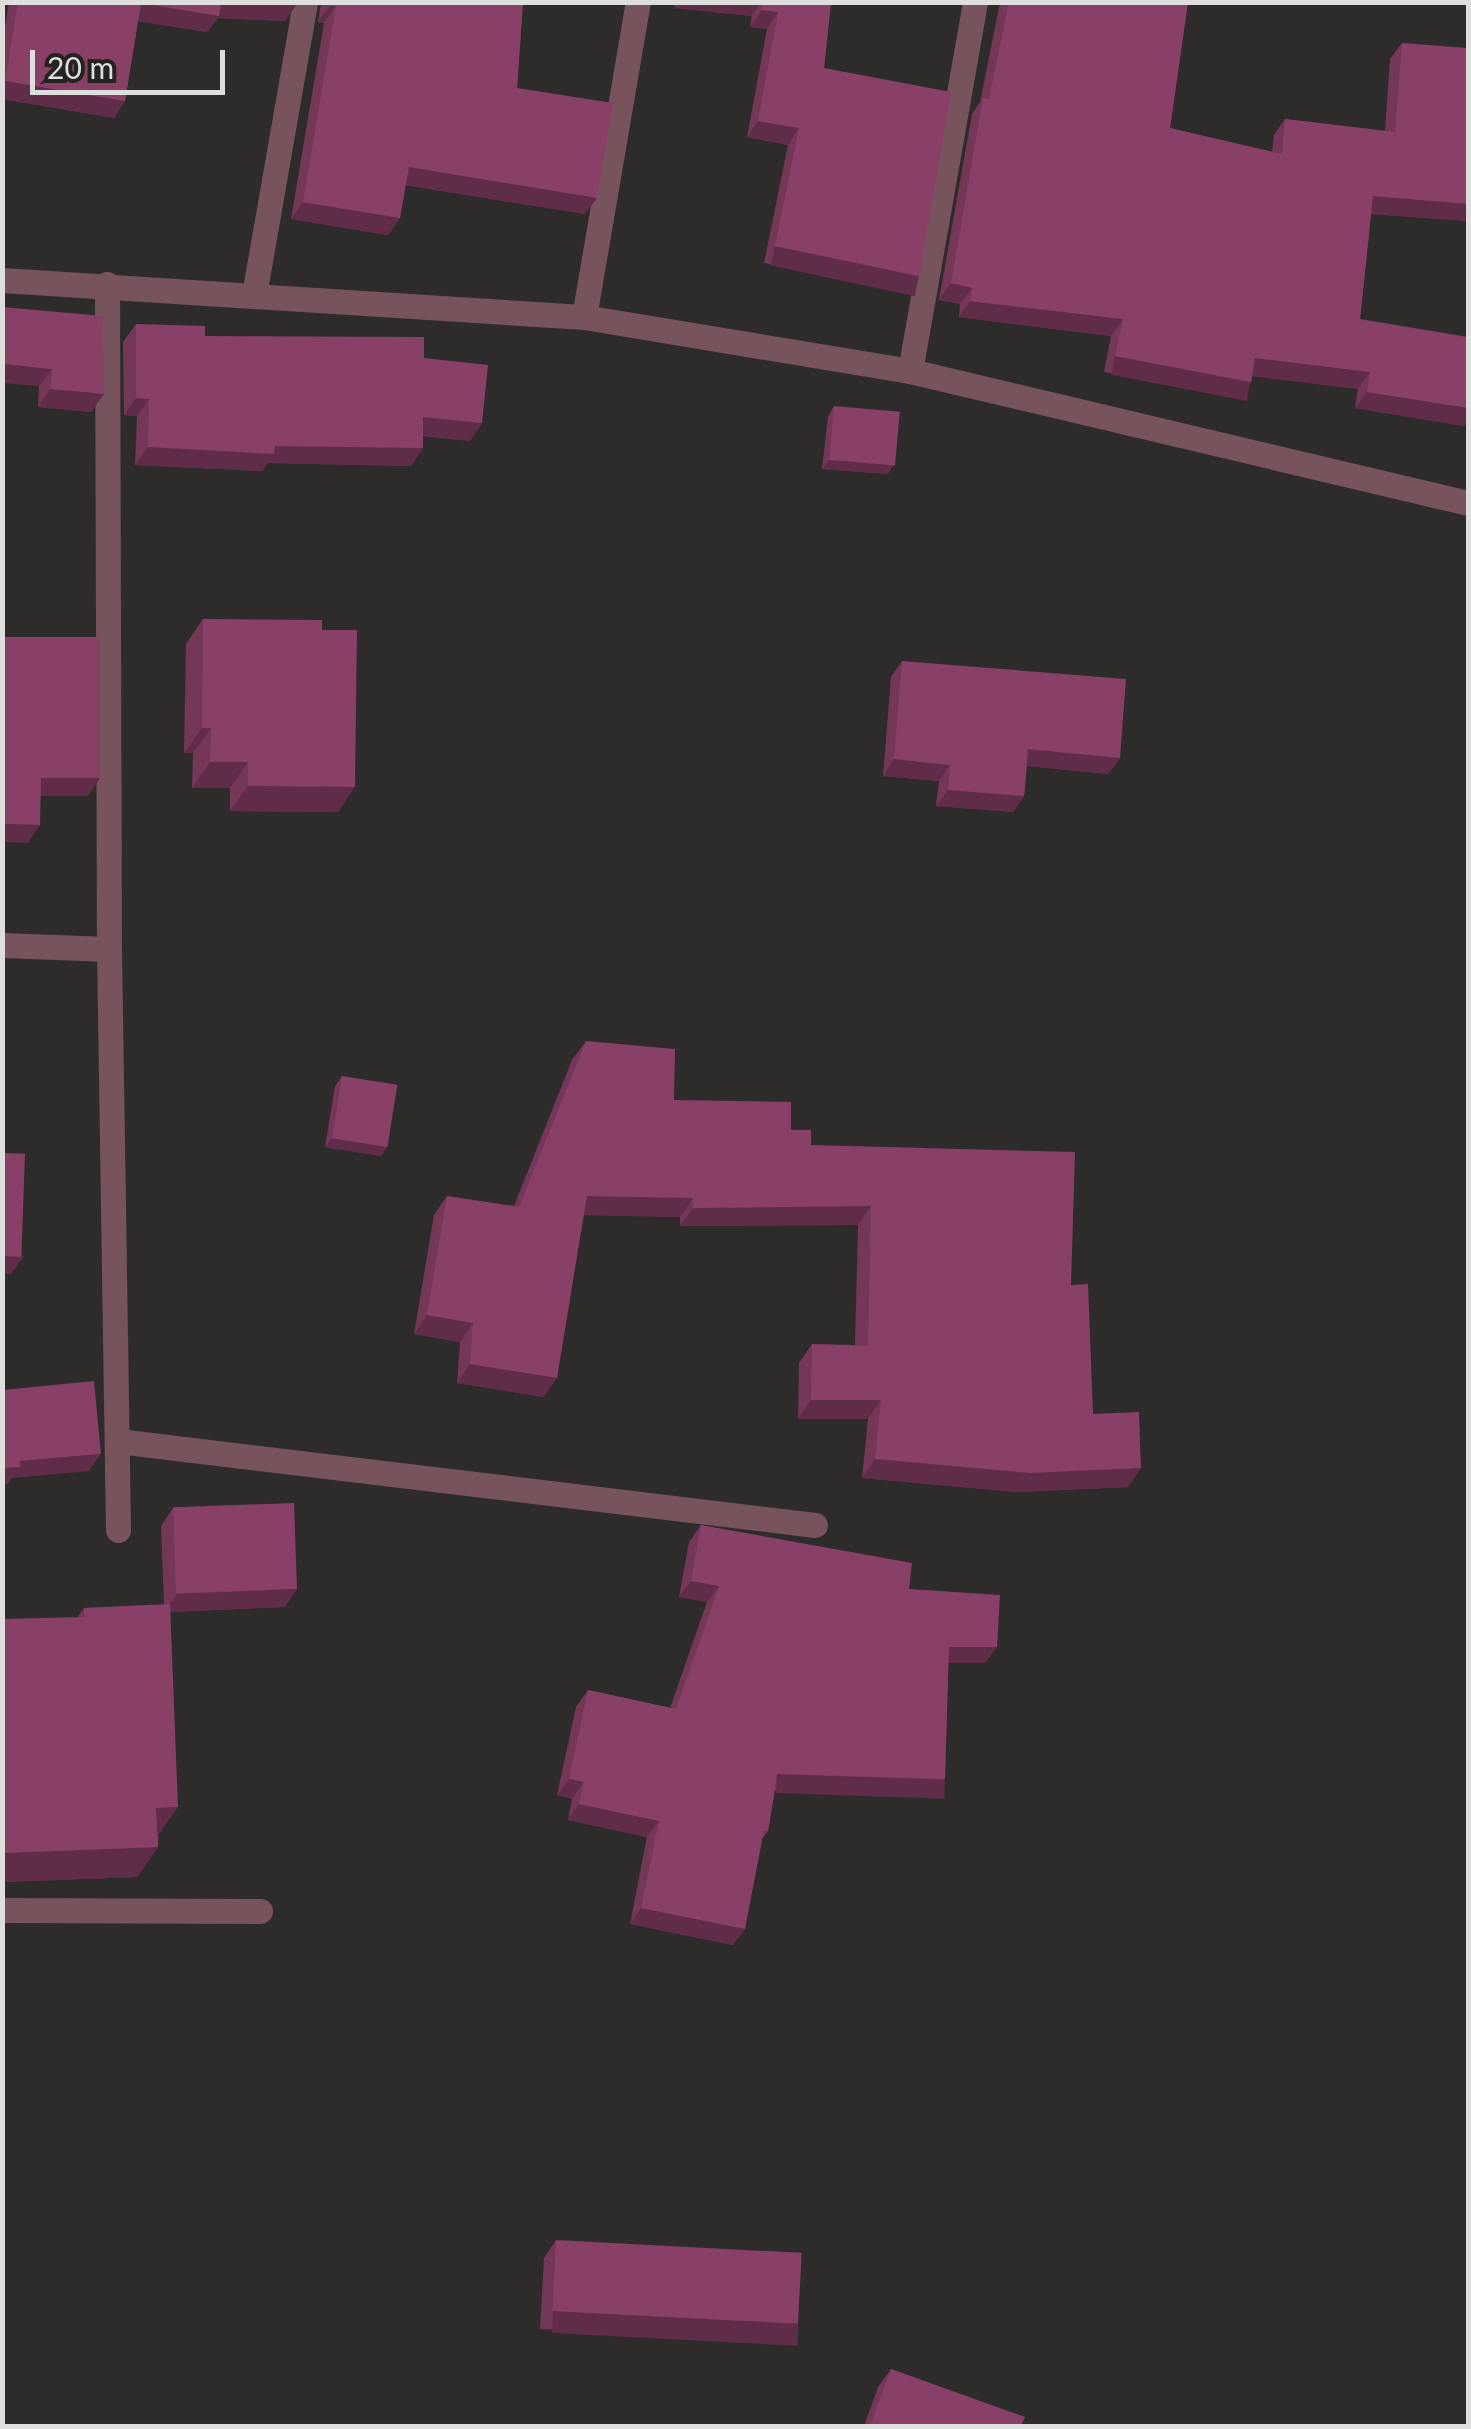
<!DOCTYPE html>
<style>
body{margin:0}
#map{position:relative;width:1471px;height:2429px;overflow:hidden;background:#2d2c2a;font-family:Lato,sans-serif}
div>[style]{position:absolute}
.minor>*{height:25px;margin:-12.5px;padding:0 12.5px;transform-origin:12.5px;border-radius:12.5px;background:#77535c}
.wall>*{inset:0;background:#753758}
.shaded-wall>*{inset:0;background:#5f2d47;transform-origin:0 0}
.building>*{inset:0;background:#884066;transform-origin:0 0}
span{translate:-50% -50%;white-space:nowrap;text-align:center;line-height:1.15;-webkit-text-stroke:8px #232320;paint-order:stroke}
.frame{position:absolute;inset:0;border:5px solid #dededc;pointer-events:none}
.scale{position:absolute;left:30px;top:50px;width:195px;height:45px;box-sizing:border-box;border:5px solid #dededc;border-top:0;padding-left:12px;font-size:30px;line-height:35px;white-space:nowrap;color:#dededc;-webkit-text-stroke:8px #232320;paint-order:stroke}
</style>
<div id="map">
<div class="minor">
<div style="left:2px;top:280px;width:583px;rotate:3.64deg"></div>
<div style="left:584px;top:317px;width:330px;rotate:9.4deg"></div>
<div style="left:910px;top:371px;width:573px;rotate:13.31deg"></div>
<div style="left:107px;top:284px;width:665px;rotate:89.83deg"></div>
<div style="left:109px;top:949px;width:581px;rotate:89.11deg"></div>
<div style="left:254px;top:295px;width:297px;rotate:-80.1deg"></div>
<div style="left:584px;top:317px;width:320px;rotate:-80.3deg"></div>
<div style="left:910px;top:371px;width:375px;rotate:-80deg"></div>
<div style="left:2px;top:945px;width:107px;rotate:2.1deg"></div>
<div style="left:118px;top:1441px;width:702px;rotate:6.87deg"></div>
<div style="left:2px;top:1910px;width:258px;rotate:0.2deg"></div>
</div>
<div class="wall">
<div style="clip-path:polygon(9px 2px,297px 2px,285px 21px,218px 18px,207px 32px,138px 21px,125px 101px,114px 118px,2px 99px,2px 44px)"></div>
<div style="clip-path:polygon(321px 2px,523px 2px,517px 88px,585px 214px,405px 185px,400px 218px,388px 235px,291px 219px,324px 23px,318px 22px)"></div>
<div style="clip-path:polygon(675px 2px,831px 2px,824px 68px,919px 276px,907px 293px,764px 263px,788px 145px,747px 137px,767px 29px,750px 27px,752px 16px,675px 8px)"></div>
<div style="clip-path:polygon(1000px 2px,1188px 2px,1170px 128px,1272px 152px,1274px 135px,1285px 119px,1385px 131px,1390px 59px,1402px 43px,1468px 221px,1371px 214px,1360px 319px,1467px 421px,1464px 426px,1355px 408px,1358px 389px,1252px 376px,1251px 382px,1239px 398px,1104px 372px,1111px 336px,959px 317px,960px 304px,939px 300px,972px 114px,980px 102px)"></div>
<div style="clip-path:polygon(2px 307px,91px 412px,38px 407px,39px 386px)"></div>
<div style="clip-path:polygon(136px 324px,205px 336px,424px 358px,482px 423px,470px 441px,423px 436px,423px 448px,411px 466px,268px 463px,262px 471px,135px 465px,137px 416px,124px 415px,123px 342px)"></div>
<div style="clip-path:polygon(834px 406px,888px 474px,822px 469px,828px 416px)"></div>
<div style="clip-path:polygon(203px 619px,338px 812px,230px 811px,230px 788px,192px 788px,193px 753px,184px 753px,186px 644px)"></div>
<div style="clip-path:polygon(902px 661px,1120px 758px,1108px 774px,1027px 766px,1024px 796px,1013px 812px,936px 806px,939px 781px,883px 776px,891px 677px)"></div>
<div style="clip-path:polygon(586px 1041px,674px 1100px,791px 1130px,811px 1145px,1071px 1285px,1093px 1414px,1141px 1468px,1128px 1487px,1017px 1492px,862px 1478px,868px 1419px,798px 1419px,799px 1363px,812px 1344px,855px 1345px,858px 1225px,680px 1226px,680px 1217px,584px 1215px,544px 1397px,457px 1383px,460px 1342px,414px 1334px,434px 1215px,447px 1196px,514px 1206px,572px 1060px)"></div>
<div style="clip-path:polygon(342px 1076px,387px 1147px,381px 1156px,325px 1147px,335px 1086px)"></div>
<div style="clip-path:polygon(173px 1508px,285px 1607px,170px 1612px,158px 1847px,137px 1877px,2px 1882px,2px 1619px,77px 1618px,84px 1608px,164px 1605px,161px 1526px)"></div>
<div style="clip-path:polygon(701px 1525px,909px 1589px,985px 1663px,948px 1663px,945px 1779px,934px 1795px,775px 1791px,768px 1831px,762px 1839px,733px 1945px,630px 1924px,647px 1837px,568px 1820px,572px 1799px,557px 1795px,576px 1707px,588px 1690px,670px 1708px,707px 1602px,679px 1597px,689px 1542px)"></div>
<div style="clip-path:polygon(556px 2240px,786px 2340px,540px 2329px,544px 2258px)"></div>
<div style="clip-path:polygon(891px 2369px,1021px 2426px,864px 2426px,878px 2387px)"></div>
</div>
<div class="shaded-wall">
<div style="clip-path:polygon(257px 2px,297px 4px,285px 21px,218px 18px,207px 32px,130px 20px,141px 3px)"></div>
<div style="clip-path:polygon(679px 2px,761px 2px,752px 16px,675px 8px)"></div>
<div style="clip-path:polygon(330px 6px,336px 6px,324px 23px,318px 22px)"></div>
<div style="clip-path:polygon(762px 10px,778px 12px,767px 29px,750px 27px)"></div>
<div style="clip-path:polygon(5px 81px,125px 101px,114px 118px,2px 99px,2px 84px)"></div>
<div style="clip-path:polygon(758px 121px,799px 128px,788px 145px,747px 137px)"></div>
<div style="clip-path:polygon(409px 167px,597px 198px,585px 214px,397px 184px)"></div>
<div style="clip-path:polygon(1373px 196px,1468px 204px,1468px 221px,1361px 213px)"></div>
<div style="clip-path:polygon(303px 202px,400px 218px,388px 235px,291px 219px)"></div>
<div style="left:775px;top:246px;width:147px;height:20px;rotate:12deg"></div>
<div style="clip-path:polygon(951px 283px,972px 288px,960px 304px,939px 300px)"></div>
<div style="clip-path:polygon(970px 301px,1123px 319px,1111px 336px,959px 317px)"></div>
<div style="left:1115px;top:356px;width:138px;height:19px;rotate:11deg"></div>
<div style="clip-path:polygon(1255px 358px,1370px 372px,1358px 389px,1244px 375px)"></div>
<div style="clip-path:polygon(2px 364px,52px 369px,39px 386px,2px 383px)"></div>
<div style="clip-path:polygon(50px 389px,104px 394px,91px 412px,38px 407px)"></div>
<div style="clip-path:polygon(1367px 392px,1468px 408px,1468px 421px,1464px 426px,1355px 408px)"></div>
<div style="clip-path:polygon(136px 398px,149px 399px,137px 416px,124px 415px)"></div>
<div style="clip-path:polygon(423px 417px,482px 423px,470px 441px,411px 434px)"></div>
<div style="clip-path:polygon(275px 446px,423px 448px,411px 466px,268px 463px,262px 471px,135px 465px,148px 447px)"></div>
<div style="clip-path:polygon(829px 460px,894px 465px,888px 474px,822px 469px)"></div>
<div style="clip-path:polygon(202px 728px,211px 728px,193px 753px,184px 753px)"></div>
<div style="clip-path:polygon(1028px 749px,1120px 758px,1108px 774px,1017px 765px)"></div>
<div style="clip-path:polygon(894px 759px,950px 765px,939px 781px,883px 776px)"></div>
<div style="clip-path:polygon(210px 762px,248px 762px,230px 788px,192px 788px)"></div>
<div style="clip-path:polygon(41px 778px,100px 778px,88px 796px,28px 796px)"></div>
<div style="clip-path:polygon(248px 786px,355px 787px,338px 812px,230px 811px)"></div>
<div style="clip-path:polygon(948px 790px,1024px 796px,1013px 812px,936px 806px)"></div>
<div style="clip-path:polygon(2px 824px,40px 825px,28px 843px,2px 842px)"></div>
<div style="clip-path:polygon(332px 1138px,387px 1147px,381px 1156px,325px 1147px)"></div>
<div style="clip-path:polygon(587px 1196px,693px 1198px,680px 1217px,573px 1215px)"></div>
<div style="clip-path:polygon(871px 1206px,858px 1225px,680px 1226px,693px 1208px)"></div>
<div style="clip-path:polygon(2px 1256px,24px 1256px,11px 1274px,2px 1274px)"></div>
<div style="clip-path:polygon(427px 1315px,473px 1323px,460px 1342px,414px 1334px)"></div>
<div style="clip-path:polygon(470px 1364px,557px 1378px,544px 1397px,457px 1383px)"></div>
<div style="clip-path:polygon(811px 1400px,881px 1400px,868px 1419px,798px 1419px)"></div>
<div style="clip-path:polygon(101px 1454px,89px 1471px,12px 1478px,8px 1484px,2px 1485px,2px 1468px,20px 1461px)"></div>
<div style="clip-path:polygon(875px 1459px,1141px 1468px,1128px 1487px,1017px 1492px,862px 1478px)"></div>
<div style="clip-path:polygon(691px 1581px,719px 1586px,707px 1602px,679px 1597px)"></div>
<div style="clip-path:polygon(297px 1589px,285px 1607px,164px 1612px,177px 1594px)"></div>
<div style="clip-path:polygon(949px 1647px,997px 1647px,985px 1663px,937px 1663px)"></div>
<div style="left:777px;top:1774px;width:168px;height:19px;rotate:2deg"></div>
<div style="clip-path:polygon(569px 1779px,584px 1782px,572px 1799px,557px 1795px)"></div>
<div style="clip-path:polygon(579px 1804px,659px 1821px,647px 1837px,568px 1820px)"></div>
<div style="clip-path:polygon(178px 1807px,157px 1837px,156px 1808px)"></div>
<div style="clip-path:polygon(158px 1847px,137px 1877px,2px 1882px,2px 1853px)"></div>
<div style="clip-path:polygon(641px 1908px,745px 1929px,733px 1945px,630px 1924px)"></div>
<div style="left:553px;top:2311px;width:246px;height:22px;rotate:3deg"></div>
</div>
<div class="building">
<div style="clip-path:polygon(18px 2px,221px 2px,219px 16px,141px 3px,125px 101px,5px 81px)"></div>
<div style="clip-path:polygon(257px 2px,297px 2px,297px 4px)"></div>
<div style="clip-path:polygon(330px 2px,523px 2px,517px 88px,613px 103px,597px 198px,409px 167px,400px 218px,303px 202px,336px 6px,330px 6px)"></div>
<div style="clip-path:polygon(763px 2px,831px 2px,824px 68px,951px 92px,919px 276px,775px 246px,799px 128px,758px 121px,778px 12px,762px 10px)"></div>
<div style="clip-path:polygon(1009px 2px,1188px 2px,1170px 128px,1282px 154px,1285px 119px,1395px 132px,1402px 43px,1468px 48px,1468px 204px,1373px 196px,1360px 319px,1468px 337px,1468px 408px,1367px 392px,1370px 372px,1255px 358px,1251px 382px,1115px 356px,1123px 319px,970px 301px,972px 288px,951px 283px,983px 98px,989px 99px)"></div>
<div style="clip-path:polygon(2px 307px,103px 316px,104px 394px,50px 389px,52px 369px,2px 364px)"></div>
<div style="clip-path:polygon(136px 324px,205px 326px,205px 336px,424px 337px,424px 358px,488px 365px,482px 423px,423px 417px,423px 448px,275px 446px,274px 454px,148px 447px,149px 399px,136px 398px)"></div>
<div style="left:834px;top:406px;width:66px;height:54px;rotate:5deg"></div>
<div style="clip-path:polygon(203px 619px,322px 620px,322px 630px,357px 630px,355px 787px,248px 786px,248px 762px,210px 762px,211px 728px,202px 728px)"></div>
<div style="clip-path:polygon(2px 637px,100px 637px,100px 778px,41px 778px,40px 825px,2px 824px)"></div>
<div style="clip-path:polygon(902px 661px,1126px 679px,1120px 758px,1028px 749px,1024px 796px,948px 790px,950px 765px,894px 759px)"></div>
<div style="clip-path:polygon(586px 1041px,675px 1049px,674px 1100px,791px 1102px,791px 1130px,811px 1130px,811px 1145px,1075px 1152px,1071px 1285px,1088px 1284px,1093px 1414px,1139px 1412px,1141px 1468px,1030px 1473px,875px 1459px,881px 1400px,811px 1400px,812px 1344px,868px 1346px,871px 1206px,693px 1208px,693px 1198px,587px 1196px,557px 1378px,470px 1364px,473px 1323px,427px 1315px,447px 1196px,519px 1207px)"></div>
<div style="left:342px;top:1076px;width:56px;height:63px;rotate:9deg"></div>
<div style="left:2px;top:1153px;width:23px;height:103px;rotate:2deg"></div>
<div style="clip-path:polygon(94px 1381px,101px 1454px,20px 1461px,20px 1467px,2px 1468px,2px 1390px)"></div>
<div style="left:294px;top:1503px;width:86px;height:121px;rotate:88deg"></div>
<div style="clip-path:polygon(701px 1525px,912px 1563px,909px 1589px,1000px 1595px,997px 1647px,949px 1647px,945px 1779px,777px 1774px,768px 1831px,764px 1830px,745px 1929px,641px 1908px,659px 1821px,579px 1804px,584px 1782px,569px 1779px,588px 1690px,676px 1709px,719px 1586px,691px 1581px)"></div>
<div style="clip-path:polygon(170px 1604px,178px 1807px,156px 1808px,158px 1847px,2px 1853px,2px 1619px,84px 1617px,84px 1608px)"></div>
<div style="left:556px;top:2240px;width:246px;height:71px;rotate:3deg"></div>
<div style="clip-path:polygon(891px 2369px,1025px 2417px,1021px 2426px,870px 2426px)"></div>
</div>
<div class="frame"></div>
<div class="scale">20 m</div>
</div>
